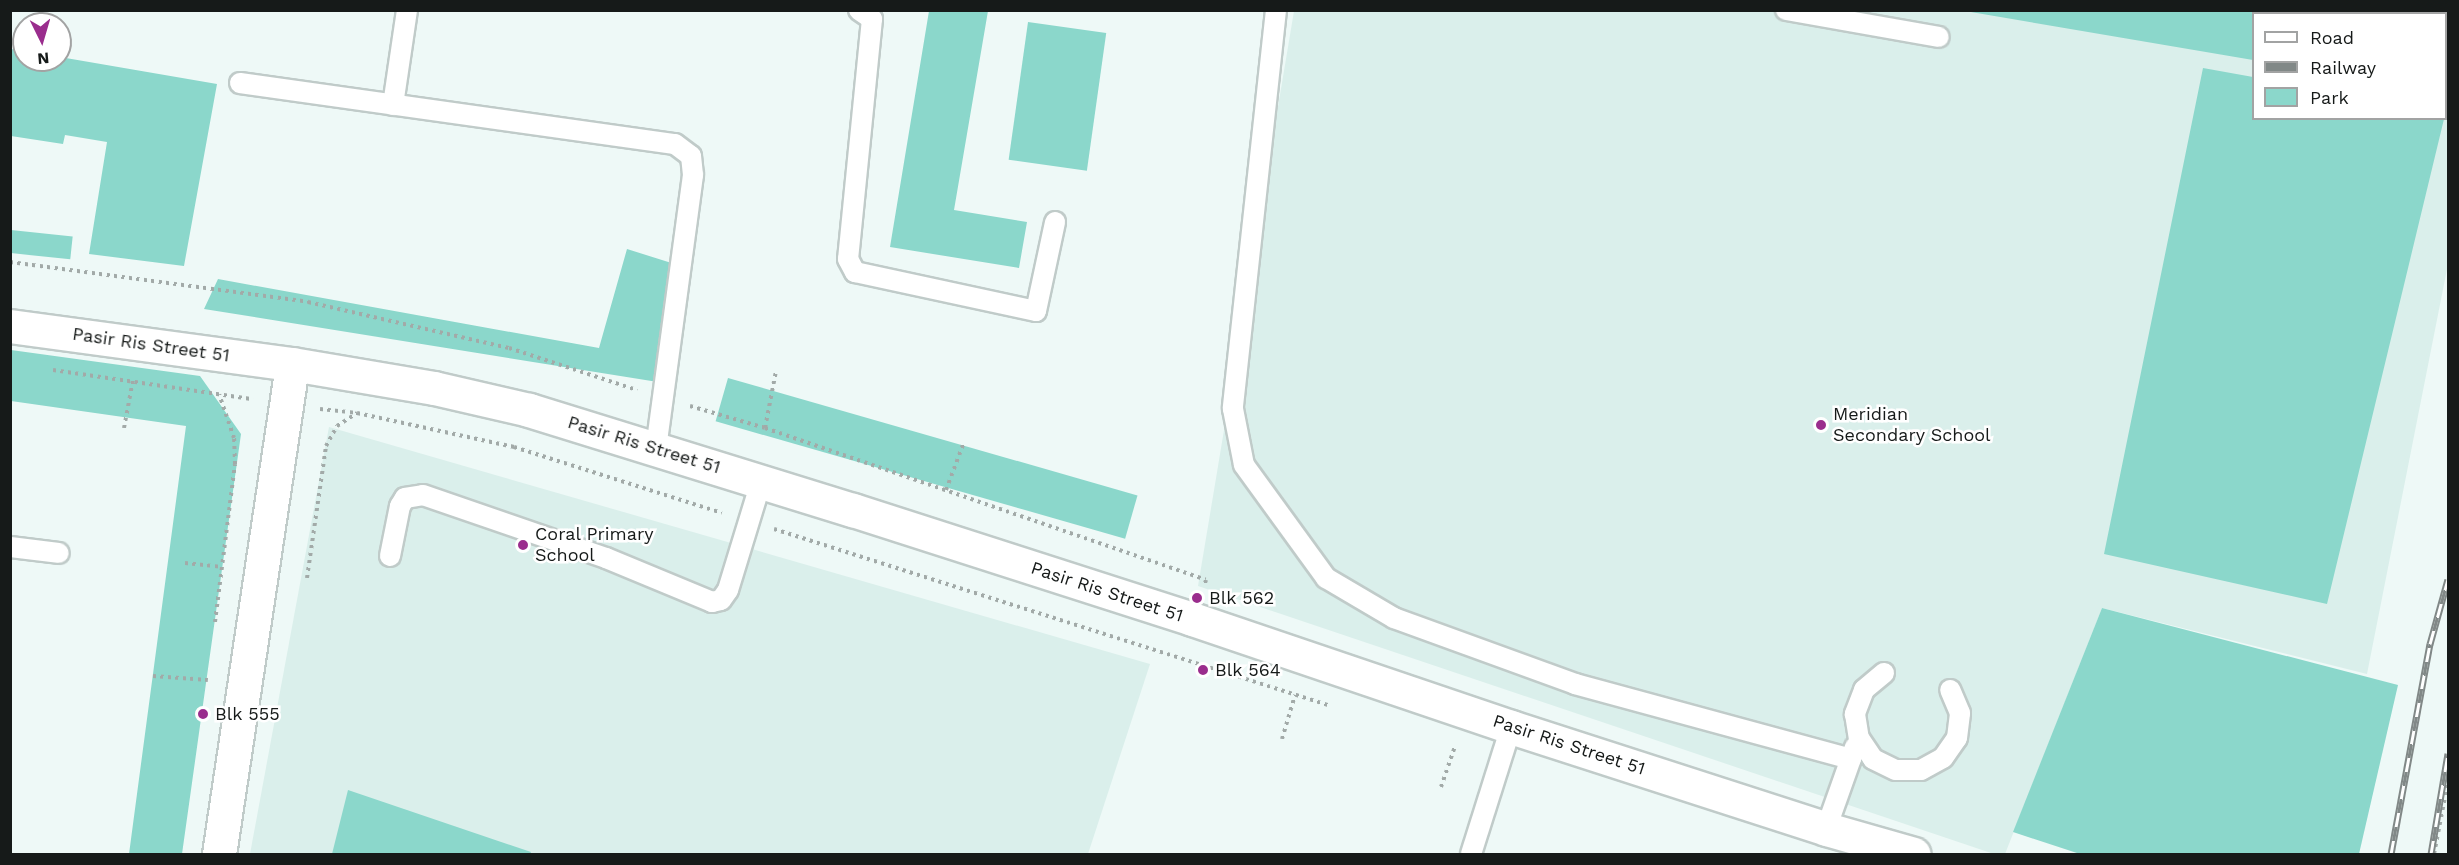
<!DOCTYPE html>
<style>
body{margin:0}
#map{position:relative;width:2459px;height:865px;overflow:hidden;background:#eef9f7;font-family:"Work Sans",sans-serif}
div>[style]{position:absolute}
.built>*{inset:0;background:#daefeb}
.green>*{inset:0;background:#8bd7cb;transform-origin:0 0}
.path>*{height:4px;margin-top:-2px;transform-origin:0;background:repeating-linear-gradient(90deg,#a2aaa8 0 3px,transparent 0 7.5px)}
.roads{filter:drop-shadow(2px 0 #c0cbc9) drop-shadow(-2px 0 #c0cbc9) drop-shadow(0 2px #c0cbc9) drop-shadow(0 -2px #c0cbc9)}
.lane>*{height:20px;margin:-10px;padding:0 10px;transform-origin:10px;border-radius:10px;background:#fff}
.street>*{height:33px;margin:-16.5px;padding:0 16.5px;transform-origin:16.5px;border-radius:16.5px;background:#fff}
.rail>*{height:7px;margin-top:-3.5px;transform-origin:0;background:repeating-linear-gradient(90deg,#fff 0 14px,#818887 0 28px);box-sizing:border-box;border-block:2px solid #818887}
.dots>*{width:16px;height:16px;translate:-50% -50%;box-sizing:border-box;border:3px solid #fff;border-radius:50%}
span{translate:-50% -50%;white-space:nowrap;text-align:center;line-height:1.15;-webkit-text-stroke:5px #fff;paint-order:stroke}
.street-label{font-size:18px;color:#161a19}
.poi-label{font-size:18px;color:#161a19}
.left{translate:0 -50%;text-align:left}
.frame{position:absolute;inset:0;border:12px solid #161a19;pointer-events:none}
.legend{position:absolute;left:2252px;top:12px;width:195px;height:108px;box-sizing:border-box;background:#fff;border:2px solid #a2a3a3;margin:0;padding:8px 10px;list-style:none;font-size:18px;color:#161a19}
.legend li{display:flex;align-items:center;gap:12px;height:30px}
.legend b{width:30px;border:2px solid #a2a3a3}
.north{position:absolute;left:12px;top:12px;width:60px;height:60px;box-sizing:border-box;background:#fff;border:2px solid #a2a3a3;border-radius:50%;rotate:175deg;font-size:16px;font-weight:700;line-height:24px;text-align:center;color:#161a19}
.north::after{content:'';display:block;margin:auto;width:21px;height:27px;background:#9a2d8d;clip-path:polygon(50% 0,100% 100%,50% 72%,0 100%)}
</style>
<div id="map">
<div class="built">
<div style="clip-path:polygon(1294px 11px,2216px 11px,2253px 16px,2254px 118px,2446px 118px,2446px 46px,2448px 47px,2448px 264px,2367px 674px,2102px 608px,2005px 854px,1994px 854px,1198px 586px)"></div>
<div style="clip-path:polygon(329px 427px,1150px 664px,1088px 854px,250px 854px)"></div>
</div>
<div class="green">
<div style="clip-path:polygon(929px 11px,988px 11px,954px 210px,1027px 222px,1019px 268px,890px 247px)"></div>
<div style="clip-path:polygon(1965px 11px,2448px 11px,2448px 93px,2446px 93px,2446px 14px,2254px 14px,2253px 60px)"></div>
<div style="left:1028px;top:22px;width:79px;height:139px;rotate:8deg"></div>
<div style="clip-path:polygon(11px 49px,24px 51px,24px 60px,60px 60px,60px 57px,217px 84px,184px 266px,89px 254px,107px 142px,65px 135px,63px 144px,11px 136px)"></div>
<div style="clip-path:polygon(2203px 68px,2253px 77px,2254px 118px,2444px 119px,2327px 604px,2104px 554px)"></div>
<div style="left:11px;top:230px;width:62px;height:23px;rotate:6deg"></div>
<div style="clip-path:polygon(627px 249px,681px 266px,664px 383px,204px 309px,218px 279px,599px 348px)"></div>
<div style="clip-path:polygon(11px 350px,200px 376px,241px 434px,182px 854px,129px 854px,186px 426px,11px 401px)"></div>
<div style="left:728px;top:378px;width:426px;height:45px;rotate:16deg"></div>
<div style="clip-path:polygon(2102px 608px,2398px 685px,2359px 854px,2080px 854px,2013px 832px)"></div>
<div style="clip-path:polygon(348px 790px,531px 852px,530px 854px,332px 854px)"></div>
</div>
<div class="path">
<div style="left:10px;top:262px;width:301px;rotate:7.6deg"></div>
<div style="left:308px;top:302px;width:206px;rotate:12.9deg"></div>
<div style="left:509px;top:348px;width:135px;rotate:18.2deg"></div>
<div style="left:53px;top:370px;width:202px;rotate:8.3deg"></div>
<div style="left:690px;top:406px;width:78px;rotate:16.3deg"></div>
<div style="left:765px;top:428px;width:466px;rotate:19deg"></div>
<div style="left:1206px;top:580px;width:6px;rotate:108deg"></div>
<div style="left:320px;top:409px;width:37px;rotate:6deg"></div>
<div style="left:357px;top:413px;width:161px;rotate:12.2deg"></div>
<div style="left:514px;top:447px;width:218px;rotate:17.6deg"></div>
<div style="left:124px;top:428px;width:49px;rotate:-79.4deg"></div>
<div style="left:765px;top:428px;width:58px;rotate:-79.1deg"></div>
<div style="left:946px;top:490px;width:51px;rotate:-69.4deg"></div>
<div style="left:774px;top:529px;width:584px;rotate:17.63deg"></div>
<div style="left:185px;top:563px;width:37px;rotate:6deg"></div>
<div style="left:307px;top:578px;width:133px;rotate:-81.8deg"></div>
<div style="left:326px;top:446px;width:23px;rotate:-61deg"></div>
<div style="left:337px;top:426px;width:24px;rotate:-33deg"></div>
<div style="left:215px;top:622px;width:159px;rotate:-82.8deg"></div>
<div style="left:235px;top:464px;width:26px;rotate:-92deg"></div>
<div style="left:234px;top:438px;width:46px;rotate:-108.8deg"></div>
<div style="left:153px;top:676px;width:55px;rotate:4.2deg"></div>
<div style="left:1282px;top:739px;width:46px;rotate:-73.5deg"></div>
<div style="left:1441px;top:787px;width:43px;rotate:-71.1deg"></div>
<div style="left:2434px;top:854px;width:74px;rotate:-79.1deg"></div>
</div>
<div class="roads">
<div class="lane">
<div style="left:859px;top:10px;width:16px;rotate:35deg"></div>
<div style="left:872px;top:19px;width:241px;rotate:95.7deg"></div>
<div style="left:848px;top:259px;width:15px;rotate:62deg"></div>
<div style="left:855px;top:272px;width:185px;rotate:12.2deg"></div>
<div style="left:1036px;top:311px;width:91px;rotate:-77.9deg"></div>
<div style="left:1276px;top:10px;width:401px;rotate:96.2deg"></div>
<div style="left:1233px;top:409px;width:57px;rotate:78.9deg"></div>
<div style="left:1244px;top:465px;width:140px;rotate:54deg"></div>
<div style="left:1326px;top:578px;width:79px;rotate:30.5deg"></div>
<div style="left:1394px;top:618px;width:193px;rotate:20deg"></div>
<div style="left:1575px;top:684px;width:286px;rotate:15.2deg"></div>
<div style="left:1786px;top:10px;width:155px;rotate:10deg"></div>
<div style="left:240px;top:83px;width:439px;rotate:8deg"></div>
<div style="left:675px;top:144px;width:20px;rotate:37deg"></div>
<div style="left:691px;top:156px;width:19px;rotate:84deg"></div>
<div style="left:693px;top:175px;width:275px;rotate:97.7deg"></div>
<div style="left:393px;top:105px;width:96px;rotate:-81.6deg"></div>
<div style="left:10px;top:547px;width:49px;rotate:7deg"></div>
<div style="left:390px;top:556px;width:51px;rotate:-78.7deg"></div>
<div style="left:400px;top:506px;width:9px;rotate:-58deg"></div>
<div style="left:405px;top:498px;width:18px;rotate:-9deg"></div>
<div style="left:423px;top:495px;width:194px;rotate:19deg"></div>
<div style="left:606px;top:558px;width:115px;rotate:22.5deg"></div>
<div style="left:712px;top:602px;width:9px;rotate:-13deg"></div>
<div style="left:721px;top:600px;width:12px;rotate:-55deg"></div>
<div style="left:728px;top:590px;width:113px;rotate:-73deg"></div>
<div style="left:1884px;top:673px;width:26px;rotate:140deg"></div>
<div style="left:1864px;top:690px;width:26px;rotate:111deg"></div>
<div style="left:1855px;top:714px;width:24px;rotate:81deg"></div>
<div style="left:1859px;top:738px;width:25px;rotate:56deg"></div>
<div style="left:1873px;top:759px;width:25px;rotate:26deg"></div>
<div style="left:1896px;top:770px;width:25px"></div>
<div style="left:1921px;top:770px;width:25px;rotate:-29deg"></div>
<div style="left:1943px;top:758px;width:24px;rotate:-55deg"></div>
<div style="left:1957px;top:738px;width:25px;rotate:-83deg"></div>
<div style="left:1960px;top:713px;width:25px;rotate:-113deg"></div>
<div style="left:1826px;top:829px;width:87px;rotate:-70.5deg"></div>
<div style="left:1471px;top:854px;width:133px;rotate:-72.5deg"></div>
</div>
<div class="street">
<div style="left:10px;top:326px;width:285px;rotate:7.7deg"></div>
<div style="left:292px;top:364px;width:144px;rotate:9.6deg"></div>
<div style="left:434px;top:388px;width:98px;rotate:13deg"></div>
<div style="left:529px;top:410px;width:339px;rotate:17.2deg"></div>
<div style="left:853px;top:510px;width:356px;rotate:17.8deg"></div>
<div style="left:1192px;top:619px;width:337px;rotate:18.7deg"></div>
<div style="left:1511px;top:727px;width:331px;rotate:17.9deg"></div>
<div style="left:1826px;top:829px;width:91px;rotate:15.9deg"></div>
<div style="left:219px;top:854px;width:495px;rotate:-81.5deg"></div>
</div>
</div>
<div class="rail">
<div style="left:2391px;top:854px;width:214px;rotate:-79.5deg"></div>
<div style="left:2430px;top:644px;width:67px;rotate:-74.5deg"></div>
<div style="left:2431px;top:854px;width:102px;rotate:-80.4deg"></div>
</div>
<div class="dots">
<div style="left:1821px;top:425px;background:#9a2d8d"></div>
<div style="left:523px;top:545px;background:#9a2d8d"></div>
<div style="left:1197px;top:598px;background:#9a2d8d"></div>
<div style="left:1203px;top:670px;background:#9a2d8d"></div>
<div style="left:203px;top:714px;background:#9a2d8d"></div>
</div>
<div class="street-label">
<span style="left:151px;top:345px;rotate:8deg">Pasir Ris Street 51</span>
<span style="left:644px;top:445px;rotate:17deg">Pasir Ris Street 51</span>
<span style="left:1107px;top:592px;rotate:18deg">Pasir Ris Street 51</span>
<span style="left:1569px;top:745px;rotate:18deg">Pasir Ris Street 51</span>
</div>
<div class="poi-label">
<span class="left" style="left:1833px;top:425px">Meridian<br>Secondary School</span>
<span class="left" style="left:535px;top:545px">Coral Primary<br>School</span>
<span class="left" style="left:1209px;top:598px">Blk 562</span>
<span class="left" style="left:1215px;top:670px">Blk 564</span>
<span class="left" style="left:215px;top:714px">Blk 555</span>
</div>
<div class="frame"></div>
<ul class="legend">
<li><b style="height:8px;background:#fff"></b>Road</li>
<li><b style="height:8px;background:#818887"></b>Railway</li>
<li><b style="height:16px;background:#8bd7cb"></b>Park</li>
</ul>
<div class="north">N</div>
</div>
